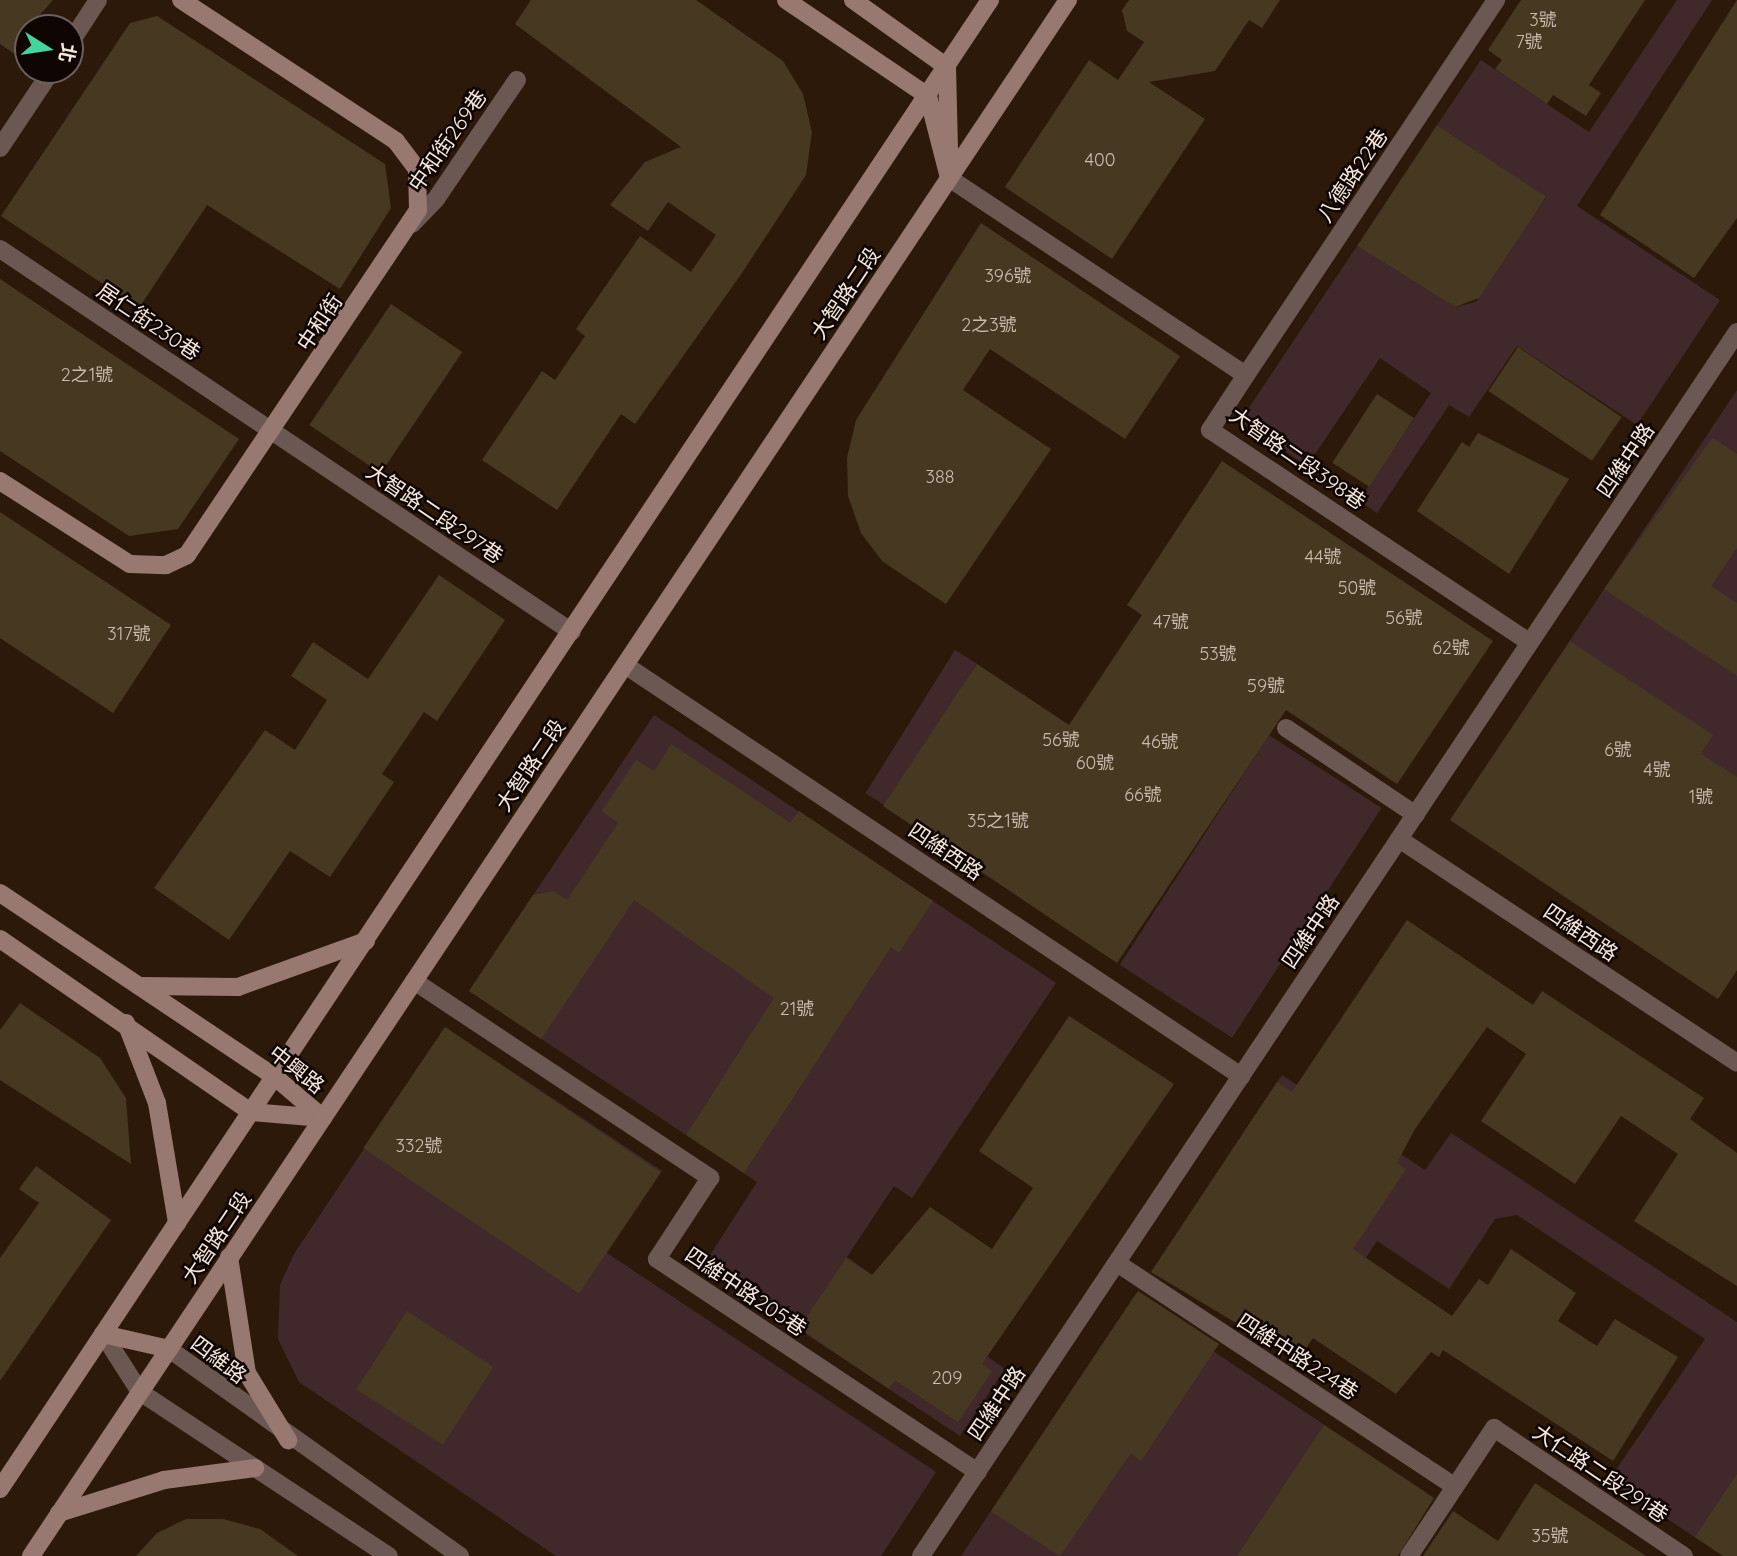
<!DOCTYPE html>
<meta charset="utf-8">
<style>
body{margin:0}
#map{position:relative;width:1737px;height:1556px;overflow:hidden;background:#2d190a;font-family:Quicksand,"Noto Sans TC",sans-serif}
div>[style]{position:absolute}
.green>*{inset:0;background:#41292b;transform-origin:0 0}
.building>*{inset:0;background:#473822;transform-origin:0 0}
.street>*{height:18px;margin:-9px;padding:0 9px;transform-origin:9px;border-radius:9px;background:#6b5853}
.secondary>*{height:18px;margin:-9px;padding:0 9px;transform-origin:9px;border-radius:9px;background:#977971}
span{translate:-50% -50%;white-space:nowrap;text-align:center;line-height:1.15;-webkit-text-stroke:5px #0f0603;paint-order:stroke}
.number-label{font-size:18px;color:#cabbaf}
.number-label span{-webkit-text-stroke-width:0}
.street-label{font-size:21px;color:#f6e7de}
.north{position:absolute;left:14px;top:14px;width:70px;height:70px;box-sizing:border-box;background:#0f0603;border:2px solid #6b605b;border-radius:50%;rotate:102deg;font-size:19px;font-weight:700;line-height:28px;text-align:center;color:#f6e7de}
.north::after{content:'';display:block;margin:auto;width:24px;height:32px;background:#44d49f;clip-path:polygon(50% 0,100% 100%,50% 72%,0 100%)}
</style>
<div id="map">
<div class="green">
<div style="clip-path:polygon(1677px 0,1712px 0,1577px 206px,1720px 300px,1637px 425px,1517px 346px,1469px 417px,1449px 405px,1377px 513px,1359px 501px,1431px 393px,1380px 358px,1307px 466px,1240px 421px,1357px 246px,1455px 307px,1476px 302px,1534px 215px,1546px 198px,1437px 125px,1481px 60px,1589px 132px)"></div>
<div style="clip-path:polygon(1737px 390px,1737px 970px,1718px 999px,1450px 820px)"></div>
<div style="left:955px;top:650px;width:26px;height:169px;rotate:32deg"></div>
<div style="clip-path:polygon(654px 715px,1056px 983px,912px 1198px,894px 1186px,847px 1257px,1005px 1369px,960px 1436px,703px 1266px,757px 1182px,469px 991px)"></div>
<div style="left:1269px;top:735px;width:134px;height:274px;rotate:33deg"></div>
<div style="clip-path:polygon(445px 1027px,662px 1171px,607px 1253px,936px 1472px,881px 1556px,556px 1556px,299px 1382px,278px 1339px,280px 1285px,294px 1254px)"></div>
<div style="clip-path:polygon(1282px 1075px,1425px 1170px,1451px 1133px,1737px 1322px,1737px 1556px,1723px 1556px,1609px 1480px,1705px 1339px,1517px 1215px,1495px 1219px,1449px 1289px,1377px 1241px,1298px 1360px,1156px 1265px)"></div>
<div style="clip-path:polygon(1133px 1298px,1427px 1493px,1385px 1556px,961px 1556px)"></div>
</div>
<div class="building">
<div style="clip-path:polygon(0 0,53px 0,28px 28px,16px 55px,0 44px)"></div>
<div style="clip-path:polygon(531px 0,696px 0,783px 61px,803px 94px,812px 132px,806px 175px,742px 273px,635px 424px,621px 414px,557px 510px,482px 460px,542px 371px,555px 380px,585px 336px,576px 329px,640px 236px,691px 272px,716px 235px,668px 202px,648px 231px,610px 205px,645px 162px,681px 147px,515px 24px)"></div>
<div style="clip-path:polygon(1129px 0,1280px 0,1262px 28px,1249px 20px,1215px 71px,1149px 82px,1205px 119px,1112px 259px,1005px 187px,1089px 60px,1118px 80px,1144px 42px,1127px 31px,1122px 10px)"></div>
<div style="clip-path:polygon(1521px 0,1645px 0,1589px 85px,1601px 93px,1586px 116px,1553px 95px,1547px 104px,1495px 69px,1502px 60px,1488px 50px)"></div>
<div style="clip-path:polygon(1737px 0,1737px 218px,1694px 278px,1600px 215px)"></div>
<div style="clip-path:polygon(157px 16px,385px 164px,391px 208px,340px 289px,207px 205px,139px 308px,1px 216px,130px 23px)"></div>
<div style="clip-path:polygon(1437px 125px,1546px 197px,1479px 298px,1455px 307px,1357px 246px)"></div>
<div style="clip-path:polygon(981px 223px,1180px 356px,1125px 439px,990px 349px,963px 390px,1051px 449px,946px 604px,882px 561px,861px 533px,848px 496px,847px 458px,856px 420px)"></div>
<div style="clip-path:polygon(0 279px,239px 439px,178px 529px,129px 536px,0 451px)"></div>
<div style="left:391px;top:304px;width:86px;height:146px;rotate:34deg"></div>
<div style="left:1518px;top:347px;width:125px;height:53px;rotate:34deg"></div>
<div style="left:1377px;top:394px;width:44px;height:82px;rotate:33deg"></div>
<div style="clip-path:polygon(1478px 433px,1569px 479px,1509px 574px,1417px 511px,1462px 442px,1469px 447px)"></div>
<div style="clip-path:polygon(1712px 438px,1737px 454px,1737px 548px,1711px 586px,1737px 603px,1737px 676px,1604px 589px)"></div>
<div style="clip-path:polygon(1222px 461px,1493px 641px,1397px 784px,1286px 710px,1117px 963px,883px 806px,977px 664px,1069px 725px,1142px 615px,1127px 605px)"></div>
<div style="clip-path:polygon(0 512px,171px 625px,113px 713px,0 638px)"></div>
<div style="clip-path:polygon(439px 575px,505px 620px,437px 721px,424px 712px,382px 774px,394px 782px,330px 877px,290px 851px,229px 940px,154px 888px,265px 730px,295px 750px,327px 700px,291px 676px,313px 642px,368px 679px)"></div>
<div style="clip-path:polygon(1570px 641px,1713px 735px,1701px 754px,1737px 777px,1737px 970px,1718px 999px,1450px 820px)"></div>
<div style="clip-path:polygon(671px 744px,790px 823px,799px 811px,933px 901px,899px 953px,891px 947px,744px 1173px,686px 1135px,774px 998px,634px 900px,541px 1039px,469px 991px,533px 895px,554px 891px,567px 900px,618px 823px,602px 811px,636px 760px,654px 771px)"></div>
<div style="clip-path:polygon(1407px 920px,1533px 1005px,1542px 991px,1704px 1098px,1690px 1119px,1737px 1153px,1737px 1286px,1634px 1221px,1678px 1154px,1621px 1116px,1575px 1184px,1481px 1121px,1526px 1054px,1487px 1027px,1415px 1129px,1397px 1163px,1406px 1169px,1353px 1249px,1452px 1316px,1479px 1279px,1488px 1285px,1511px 1249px,1576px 1293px,1558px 1321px,1597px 1346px,1615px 1319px,1678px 1357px,1613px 1461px,1443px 1350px,1439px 1357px,1431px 1352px,1396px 1394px,1313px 1338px,1298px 1360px,1151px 1272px,1277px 1082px,1292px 1092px)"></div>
<div style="clip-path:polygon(20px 1003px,100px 1058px,126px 1098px,131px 1164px,0 1080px,0 1030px)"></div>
<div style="clip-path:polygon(1069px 1016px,1174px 1084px,982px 1364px,992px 1371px,958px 1422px,895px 1380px,889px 1389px,799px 1328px,846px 1258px,872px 1275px,930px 1207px,992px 1249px,1033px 1188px,979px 1151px)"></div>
<div style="left:445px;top:1027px;width:260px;height:146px;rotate:34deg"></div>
<div style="clip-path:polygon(36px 1166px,111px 1220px,0 1381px,0 1258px,39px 1203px,19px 1189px)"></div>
<div style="clip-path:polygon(1138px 1291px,1219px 1344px,1141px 1461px,1131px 1453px,1060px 1556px,991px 1511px)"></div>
<div style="left:407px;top:1311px;width:103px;height:93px;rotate:33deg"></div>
<div style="clip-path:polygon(1324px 1425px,1434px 1498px,1398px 1556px,1237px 1556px)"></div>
<div style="clip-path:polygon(1737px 1474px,1737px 1556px,1723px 1556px,1695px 1537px)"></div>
<div style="clip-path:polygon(1535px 1483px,1646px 1556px,1423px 1556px,1453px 1511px,1498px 1541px)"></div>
<div style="clip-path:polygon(186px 1519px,223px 1519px,260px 1529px,298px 1556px,136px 1556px,157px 1533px)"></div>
</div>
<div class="street">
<div style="left:70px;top:43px;width:51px;rotate:-56.9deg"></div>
<div style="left:0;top:148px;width:94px;rotate:-56.3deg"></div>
<div style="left:949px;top:178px;width:356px;rotate:33.6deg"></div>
<div style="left:1246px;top:375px;width:66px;rotate:123.2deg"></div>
<div style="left:1210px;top:430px;width:384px;rotate:33.6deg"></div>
<div style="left:412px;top:224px;width:35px;rotate:-46deg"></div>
<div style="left:436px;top:199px;width:144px;rotate:-55.8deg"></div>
<div style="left:0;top:249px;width:688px;rotate:33.81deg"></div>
<div style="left:1246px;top:375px;width:451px;rotate:-56.3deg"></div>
<div style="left:625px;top:665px;width:741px;rotate:33.71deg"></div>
<div style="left:1286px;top:728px;width:156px;rotate:33.8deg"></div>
<div style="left:1399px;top:839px;width:405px;rotate:33.5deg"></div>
<div style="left:414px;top:981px;width:356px;rotate:33.6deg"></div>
<div style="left:710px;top:1178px;width:97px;rotate:123.2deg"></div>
<div style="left:657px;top:1259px;width:385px;rotate:33.6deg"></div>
<div style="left:1117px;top:1263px;width:405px;rotate:33.5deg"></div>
<div style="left:103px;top:1334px;width:69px;rotate:57.5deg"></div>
<div style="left:140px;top:1392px;width:298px;rotate:33.4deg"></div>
<div style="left:169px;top:1349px;width:357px;rotate:35.4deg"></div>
<div style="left:921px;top:1556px;width:1471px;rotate:-56.31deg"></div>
<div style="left:1409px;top:1556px;width:154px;rotate:-56.4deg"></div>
<div style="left:1494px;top:1428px;width:229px;rotate:34deg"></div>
</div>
<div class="secondary">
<div style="left:786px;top:0;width:171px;rotate:34.1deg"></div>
<div style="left:928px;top:96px;width:85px;rotate:75.6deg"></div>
<div style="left:853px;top:0;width:115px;rotate:35.5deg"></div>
<div style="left:947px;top:67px;width:83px;rotate:88.6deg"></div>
<div style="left:0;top:481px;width:154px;rotate:32.6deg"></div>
<div style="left:130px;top:564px;width:36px;rotate:2deg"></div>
<div style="left:166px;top:565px;width:23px;rotate:-25deg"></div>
<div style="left:187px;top:555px;width:415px;rotate:-56.2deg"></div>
<div style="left:418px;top:210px;width:41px;rotate:-91.4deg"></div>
<div style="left:417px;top:169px;width:35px;rotate:-127deg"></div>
<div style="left:396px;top:141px;width:257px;rotate:-146.7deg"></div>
<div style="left:0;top:893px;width:331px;rotate:33.8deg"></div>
<div style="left:275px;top:1077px;width:63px;rotate:40.5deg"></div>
<div style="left:0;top:939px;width:305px;rotate:34.6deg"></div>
<div style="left:251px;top:1112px;width:72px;rotate:4.8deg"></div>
<div style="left:139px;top:986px;width:99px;rotate:0.6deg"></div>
<div style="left:238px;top:987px;width:136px;rotate:-19.8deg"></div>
<div style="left:126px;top:1023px;width:86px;rotate:68.8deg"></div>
<div style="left:157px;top:1103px;width:122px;rotate:80.5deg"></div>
<div style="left:229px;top:1257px;width:117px;rotate:81.2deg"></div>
<div style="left:247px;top:1373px;width:79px;rotate:58.5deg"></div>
<div style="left:103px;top:1334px;width:68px;rotate:12.8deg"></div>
<div style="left:0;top:1489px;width:1788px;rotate:-56.38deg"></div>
<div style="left:59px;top:1513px;width:110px;rotate:-17.4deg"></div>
<div style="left:164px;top:1480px;width:92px;rotate:-7.5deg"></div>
<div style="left:31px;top:1556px;width:1870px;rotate:-56.32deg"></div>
</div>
<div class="number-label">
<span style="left:1543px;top:20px">3號</span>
<span style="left:1529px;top:42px">7號</span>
<span style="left:1100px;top:160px">400</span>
<span style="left:1008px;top:276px">396號</span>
<span style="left:989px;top:325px">2之3號</span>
<span style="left:87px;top:375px">2之1號</span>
<span style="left:940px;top:477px">388</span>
<span style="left:1323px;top:557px">44號</span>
<span style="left:1357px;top:588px">50號</span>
<span style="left:1404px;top:618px">56號</span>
<span style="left:1171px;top:622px">47號</span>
<span style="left:129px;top:634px">317號</span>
<span style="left:1451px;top:648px">62號</span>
<span style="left:1218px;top:654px">53號</span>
<span style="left:1266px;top:686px">59號</span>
<span style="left:1061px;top:740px">56號</span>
<span style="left:1160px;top:742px">46號</span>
<span style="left:1618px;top:750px">6號</span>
<span style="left:1095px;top:763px">60號</span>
<span style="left:1657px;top:770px">4號</span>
<span style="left:1143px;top:795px">66號</span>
<span style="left:1701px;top:797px">1號</span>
<span style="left:998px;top:821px">35之1號</span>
<span style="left:797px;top:1009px">21號</span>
<span style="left:419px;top:1146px">332號</span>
<span style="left:947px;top:1378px">209</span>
<span style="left:1550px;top:1536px">35號</span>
</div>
<div class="street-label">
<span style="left:447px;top:140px;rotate:-55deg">中和街269巷</span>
<span style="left:1352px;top:175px;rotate:-56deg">八德路22巷</span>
<span style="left:845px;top:293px;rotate:-56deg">大智路二段</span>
<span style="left:149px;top:321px;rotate:34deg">居仁街230巷</span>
<span style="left:319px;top:322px;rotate:-56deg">中和街</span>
<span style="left:1298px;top:458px;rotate:35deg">大智路二段398巷</span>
<span style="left:1625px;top:460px;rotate:-56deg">四維中路</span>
<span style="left:435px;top:513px;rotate:34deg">大智路二段297巷</span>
<span style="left:530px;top:765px;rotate:-56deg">大智路二段</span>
<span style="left:946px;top:851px;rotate:34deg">四維西路</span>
<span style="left:1310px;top:931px;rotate:-56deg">四維中路</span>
<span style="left:1581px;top:932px;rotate:34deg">四維西路</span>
<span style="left:297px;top:1069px;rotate:38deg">中興路</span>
<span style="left:216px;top:1237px;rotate:-56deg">大智路二段</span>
<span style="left:746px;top:1291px;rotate:34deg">四維中路205巷</span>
<span style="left:1298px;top:1356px;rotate:33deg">四維中路224巷</span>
<span style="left:219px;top:1359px;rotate:37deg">四維路</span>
<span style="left:996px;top:1403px;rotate:-56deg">四維中路</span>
<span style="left:1601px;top:1473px;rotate:34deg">大仁路二段291巷</span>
</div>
<div class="north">北</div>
</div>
